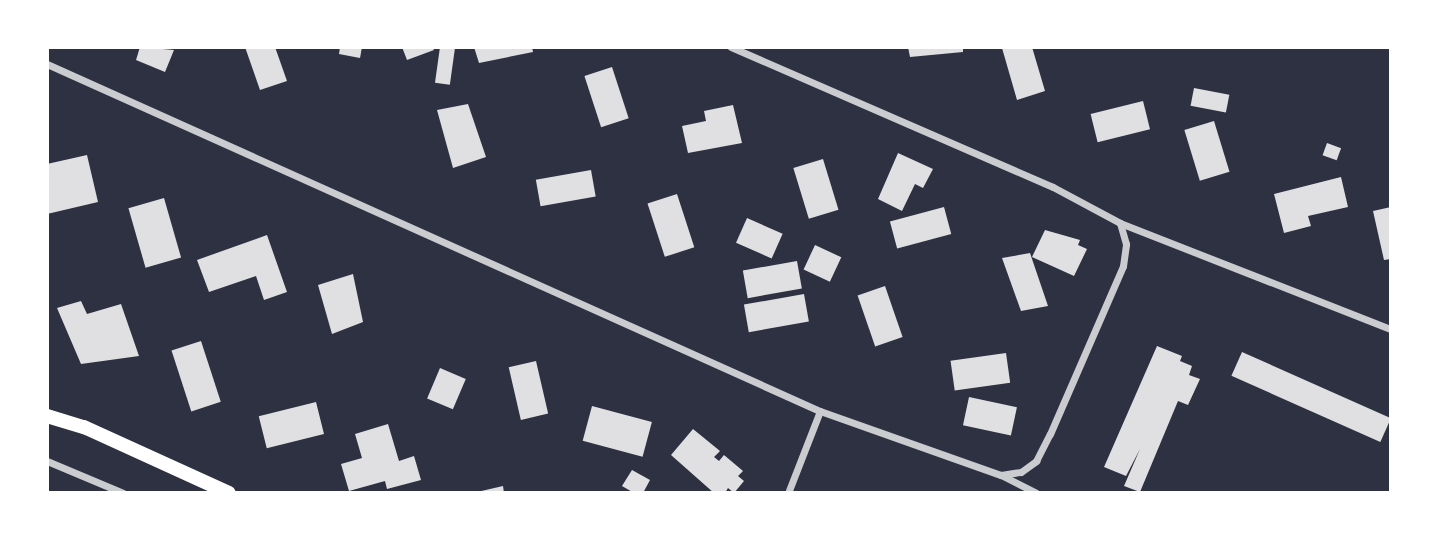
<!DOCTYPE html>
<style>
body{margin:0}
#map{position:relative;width:1438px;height:540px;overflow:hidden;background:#2d3142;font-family:Cabin,sans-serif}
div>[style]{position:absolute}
.building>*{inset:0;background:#e0e0e3;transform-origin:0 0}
.minor>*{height:7px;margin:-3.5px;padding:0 3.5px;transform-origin:3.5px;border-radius:3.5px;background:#caccd0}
.secondary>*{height:14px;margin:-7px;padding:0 7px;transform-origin:7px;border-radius:7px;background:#fff}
span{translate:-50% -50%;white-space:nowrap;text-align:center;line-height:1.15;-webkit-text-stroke:5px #fff;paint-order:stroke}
.frame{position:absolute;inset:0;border:49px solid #fff;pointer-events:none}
</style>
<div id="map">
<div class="building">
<div style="clip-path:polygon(140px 47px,174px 50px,165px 72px,136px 60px)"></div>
<div style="clip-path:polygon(245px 47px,275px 47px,287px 81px,260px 90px)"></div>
<div style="clip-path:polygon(340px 47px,362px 47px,360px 58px,339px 54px)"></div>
<div style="clip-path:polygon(402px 47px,433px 47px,434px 50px,407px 60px)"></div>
<div style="left:440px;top:47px;width:15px;height:36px;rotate:8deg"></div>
<div style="clip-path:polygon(474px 47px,532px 47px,533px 52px,479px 63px)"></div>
<div style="clip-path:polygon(908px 47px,963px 47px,963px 52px,910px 57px)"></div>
<div style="clip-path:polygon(1032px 47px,1045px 91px,1017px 100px,1002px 48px)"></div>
<div style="left:612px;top:67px;width:54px;height:29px;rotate:72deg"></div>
<div style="left:1194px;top:88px;width:36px;height:18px;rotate:11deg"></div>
<div style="left:1143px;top:101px;width:29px;height:54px;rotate:76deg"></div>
<div style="clip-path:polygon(468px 104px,486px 157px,453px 168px,437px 110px)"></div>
<div style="clip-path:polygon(733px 105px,742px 143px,688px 153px,682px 126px,706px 121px,704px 111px)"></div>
<div style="left:1214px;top:121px;width:53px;height:31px;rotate:73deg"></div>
<div style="left:1327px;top:143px;width:15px;height:13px;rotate:20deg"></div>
<div style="clip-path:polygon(898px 153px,933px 169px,923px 188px,915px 184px,902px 211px,878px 199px)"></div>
<div style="clip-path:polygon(87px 155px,98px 202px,47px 214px,47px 164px)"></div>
<div style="left:823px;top:159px;width:53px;height:31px;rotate:73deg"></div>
<div style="left:591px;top:170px;width:27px;height:56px;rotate:80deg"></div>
<div style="clip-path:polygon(1341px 177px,1348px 207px,1308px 216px,1311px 226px,1284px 233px,1274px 194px)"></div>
<div style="left:677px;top:194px;width:56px;height:31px;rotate:72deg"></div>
<div style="left:164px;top:198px;width:62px;height:37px;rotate:74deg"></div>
<div style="left:944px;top:207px;width:28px;height:56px;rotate:75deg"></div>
<div style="clip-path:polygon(1391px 207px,1391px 259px,1384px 260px,1373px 211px)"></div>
<div style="left:747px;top:218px;width:39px;height:27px;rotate:24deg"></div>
<div style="clip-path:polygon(1045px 230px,1080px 240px,1078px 245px,1087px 249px,1074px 276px,1032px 257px)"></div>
<div style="clip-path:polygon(267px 235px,287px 292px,264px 300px,256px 276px,209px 292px,197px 260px)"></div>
<div style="left:815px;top:245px;width:29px;height:27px;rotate:25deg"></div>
<div style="clip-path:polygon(1030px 253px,1048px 306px,1021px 311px,1002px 258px)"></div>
<div style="left:797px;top:261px;width:28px;height:55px;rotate:80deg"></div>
<div style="clip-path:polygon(353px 274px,363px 322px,332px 334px,318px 285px)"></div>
<div style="left:885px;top:286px;width:54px;height:29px;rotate:71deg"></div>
<div style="left:804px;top:294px;width:28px;height:61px;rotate:80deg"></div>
<div style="clip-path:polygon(81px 301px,87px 314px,121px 304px,139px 356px,81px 364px,57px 308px)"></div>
<div style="left:201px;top:341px;width:64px;height:31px;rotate:72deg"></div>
<div style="clip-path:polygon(1157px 346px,1182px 356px,1180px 361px,1192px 366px,1189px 375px,1200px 379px,1188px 405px,1178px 401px,1140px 492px,1124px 486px,1140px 449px,1126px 476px,1104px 467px)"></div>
<div style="left:1242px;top:352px;width:163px;height:26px;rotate:24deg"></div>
<div style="left:1006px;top:353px;width:30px;height:56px;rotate:82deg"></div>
<div style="left:536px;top:361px;width:54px;height:28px;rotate:77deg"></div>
<div style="left:440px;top:368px;width:28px;height:33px;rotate:23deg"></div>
<div style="left:969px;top:397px;width:49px;height:29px;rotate:12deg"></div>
<div style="left:316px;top:402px;width:33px;height:59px;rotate:76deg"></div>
<div style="left:592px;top:406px;width:62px;height:36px;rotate:15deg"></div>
<div style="clip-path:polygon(388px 424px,399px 461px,414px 456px,421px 480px,387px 489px,385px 481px,349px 491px,341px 464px,362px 458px,355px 434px)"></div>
<div style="clip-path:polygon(693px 429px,720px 451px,714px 457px,719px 461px,724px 455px,743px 471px,738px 476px,744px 481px,734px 493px,728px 488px,725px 493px,714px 493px,671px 455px)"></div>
<div style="clip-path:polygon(632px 470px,650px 480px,643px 493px,634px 493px,622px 486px)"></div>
<div style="clip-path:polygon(503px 486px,504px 493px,477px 493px,477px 492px)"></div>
</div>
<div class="minor">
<div style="left:731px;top:47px;width:351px;rotate:23.5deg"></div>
<div style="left:1053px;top:187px;width:76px;rotate:28.2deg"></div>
<div style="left:1120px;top:223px;width:291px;rotate:21.4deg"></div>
<div style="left:47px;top:64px;width:847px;rotate:24.18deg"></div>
<div style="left:820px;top:411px;width:192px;rotate:19.5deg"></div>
<div style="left:1001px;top:475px;width:39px;rotate:27deg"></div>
<div style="left:47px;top:461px;width:82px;rotate:22.8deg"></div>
<div style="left:1001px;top:475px;width:20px;rotate:-9deg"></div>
<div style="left:1021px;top:472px;width:19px;rotate:-36deg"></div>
<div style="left:1036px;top:461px;width:30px;rotate:-63deg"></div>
<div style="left:1050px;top:434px;width:183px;rotate:-66.5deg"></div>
<div style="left:1123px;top:266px;width:22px;rotate:-82deg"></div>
<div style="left:1126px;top:244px;width:22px;rotate:-106deg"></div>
<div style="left:788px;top:493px;width:88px;rotate:-68.7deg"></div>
</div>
<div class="secondary">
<div style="left:47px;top:416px;width:39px;rotate:17deg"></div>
<div style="left:84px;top:427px;width:159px;rotate:24.5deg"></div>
</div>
<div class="frame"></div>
</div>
